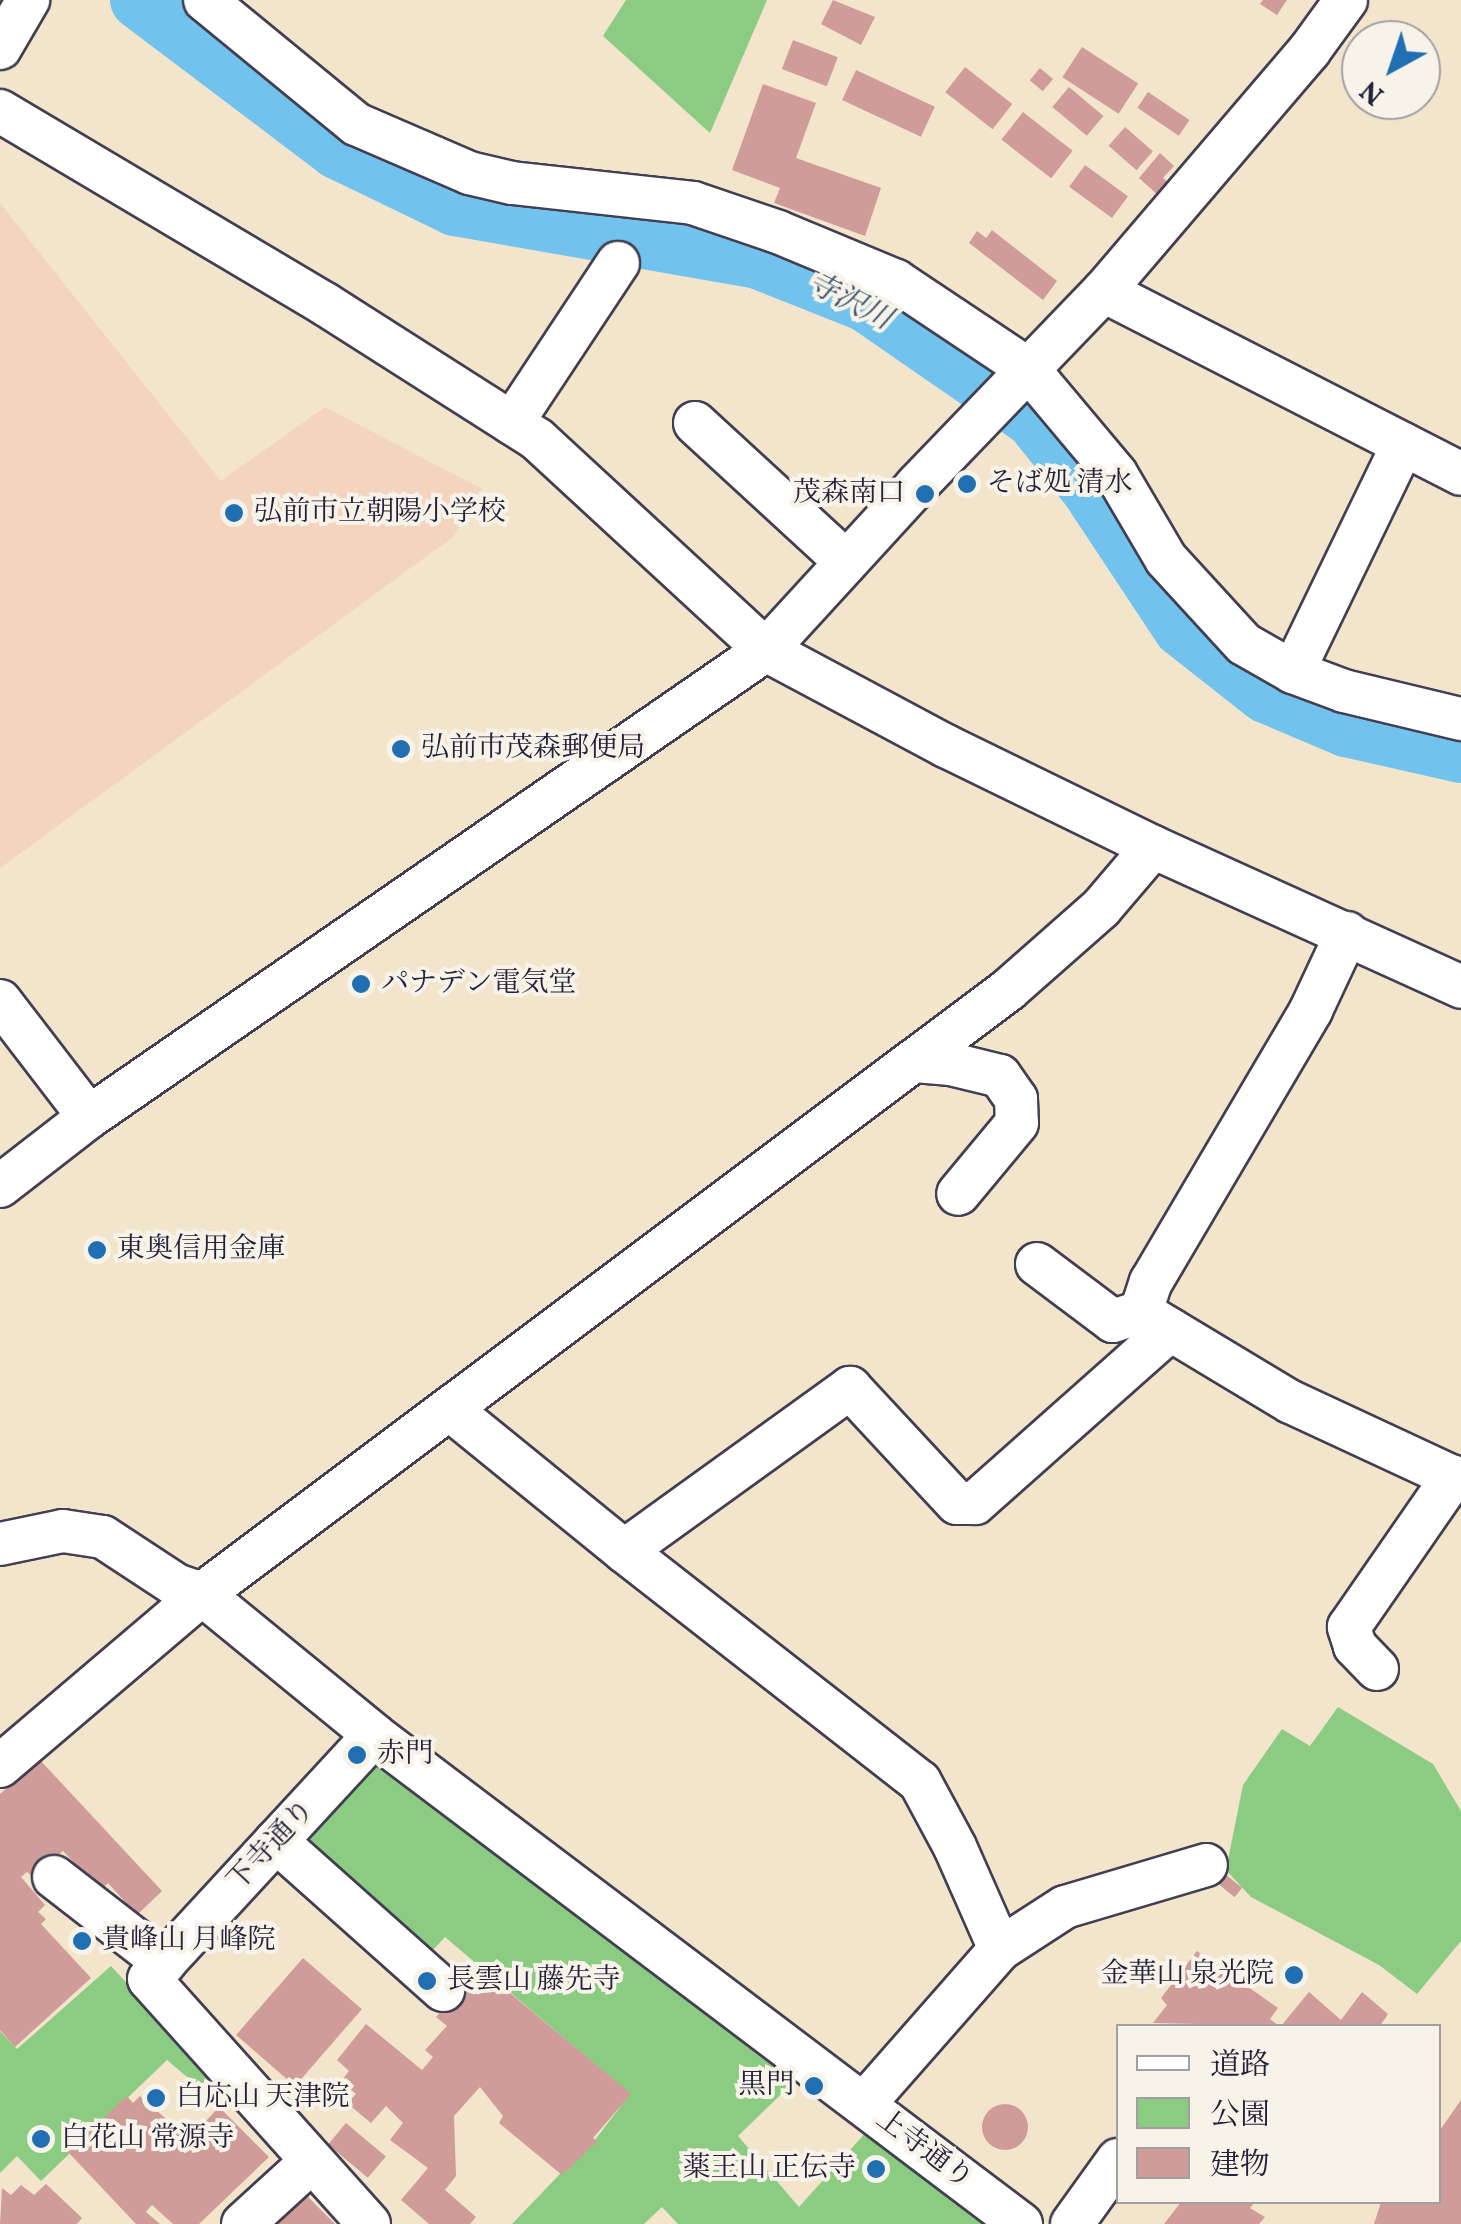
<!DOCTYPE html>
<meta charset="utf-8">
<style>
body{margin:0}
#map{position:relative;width:1461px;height:2224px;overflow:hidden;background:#f2e5cc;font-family:Vollkorn,"Noto Serif JP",serif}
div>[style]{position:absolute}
.built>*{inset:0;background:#f3d4bf}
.green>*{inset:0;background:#8ccb82}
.river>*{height:58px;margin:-29px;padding:0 29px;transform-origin:29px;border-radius:29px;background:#71c2ec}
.building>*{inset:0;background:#d09c99;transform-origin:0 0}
.round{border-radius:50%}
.roads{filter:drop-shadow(2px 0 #413f51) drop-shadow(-2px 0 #413f51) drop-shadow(0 2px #413f51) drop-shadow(0 -2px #413f51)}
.minor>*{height:42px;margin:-21px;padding:0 21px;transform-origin:21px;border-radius:21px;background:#fff}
.dots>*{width:28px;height:28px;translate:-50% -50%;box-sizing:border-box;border:5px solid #f7f3e8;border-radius:50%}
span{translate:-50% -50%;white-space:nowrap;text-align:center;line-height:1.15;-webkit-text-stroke:8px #f7f3e8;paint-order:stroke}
.poi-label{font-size:28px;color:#22223b}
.left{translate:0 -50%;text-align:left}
.right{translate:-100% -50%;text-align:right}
.street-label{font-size:28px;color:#22223b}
.water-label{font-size:30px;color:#3a5270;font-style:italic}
.legend{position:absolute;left:1116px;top:2024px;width:325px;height:180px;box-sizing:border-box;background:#f7f3e8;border:2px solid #a29fa3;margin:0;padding:12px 18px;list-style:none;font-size:30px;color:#22223b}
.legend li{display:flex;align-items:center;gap:20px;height:50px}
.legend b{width:50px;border:2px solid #a29fa3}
.north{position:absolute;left:1341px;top:20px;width:100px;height:100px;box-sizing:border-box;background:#f7f3e8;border:2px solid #a29fa3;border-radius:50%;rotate:220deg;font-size:28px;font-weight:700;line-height:40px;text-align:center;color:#22223b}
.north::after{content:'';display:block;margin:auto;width:35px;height:45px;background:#1f6fb2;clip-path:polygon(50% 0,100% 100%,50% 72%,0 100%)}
</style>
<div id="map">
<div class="built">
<div style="clip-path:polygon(0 203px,221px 481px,325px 407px,482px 489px,453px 537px,0 868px)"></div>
</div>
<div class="green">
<div style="clip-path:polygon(626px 0,767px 0,710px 133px,603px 36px)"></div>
<div style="clip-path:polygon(1338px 1707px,1433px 1764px,1461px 1811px,1461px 1941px,1417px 1994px,1379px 1965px,1251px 1897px,1226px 1870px,1243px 1785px,1282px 1729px,1310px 1746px)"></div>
<div style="clip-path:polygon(378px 1759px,799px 2077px,738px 2136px,799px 2207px,868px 2130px,991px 2224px,678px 2224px,662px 2207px,644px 2224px,512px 2224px,582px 2151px,585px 2153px,630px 2094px,445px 1937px,432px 1951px,303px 1837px)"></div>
<div style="clip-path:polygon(111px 1966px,211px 2075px,199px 2087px,167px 2060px,41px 2181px,17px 2156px,0 2173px,0 2031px,17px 2049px)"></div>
</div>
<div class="river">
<div style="left:139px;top:0;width:248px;rotate:37.1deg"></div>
<div style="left:337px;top:150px;width:131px;rotate:25.8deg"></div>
<div style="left:455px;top:207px;width:308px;rotate:9.9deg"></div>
<div style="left:758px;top:260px;width:116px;rotate:21.7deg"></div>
<div style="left:866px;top:303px;width:203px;rotate:34.6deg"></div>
<div style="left:1033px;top:418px;width:91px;rotate:51.2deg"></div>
<div style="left:1090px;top:489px;width:167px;rotate:56.5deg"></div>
<div style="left:1182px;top:628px;width:107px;rotate:38.2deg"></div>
<div style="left:1266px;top:694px;width:87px;rotate:23deg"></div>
<div style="left:1346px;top:728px;width:118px;rotate:12.7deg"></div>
</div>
<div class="building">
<div style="clip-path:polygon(833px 0,875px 17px,861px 45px,821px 24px)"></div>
<div style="clip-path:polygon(1263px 0,1287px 0,1277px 15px,1260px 4px)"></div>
<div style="left:793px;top:40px;width:48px;height:31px;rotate:21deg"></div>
<div style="left:1082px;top:47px;width:67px;height:36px;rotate:33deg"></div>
<div style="left:965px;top:67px;width:60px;height:32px;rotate:38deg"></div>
<div style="left:1040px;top:68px;width:17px;height:16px;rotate:40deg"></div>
<div style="left:856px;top:70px;width:87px;height:33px;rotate:25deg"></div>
<div style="clip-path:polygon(763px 84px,816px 103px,796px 158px,881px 188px,865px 236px,774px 203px,780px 188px,732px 170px)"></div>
<div style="left:1069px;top:87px;width:45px;height:26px;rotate:40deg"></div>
<div style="left:1148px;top:92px;width:50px;height:19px;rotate:34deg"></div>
<div style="left:1023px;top:112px;width:63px;height:35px;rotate:38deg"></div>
<div style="left:1125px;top:127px;width:37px;height:25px;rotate:41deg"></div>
<div style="clip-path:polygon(1160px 153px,1174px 166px,1163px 178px,1170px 184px,1159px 196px,1139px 178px)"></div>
<div style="left:1085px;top:165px;width:53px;height:27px;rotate:36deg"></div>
<div style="clip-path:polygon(992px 230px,1057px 281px,1043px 300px,969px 243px,977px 231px,986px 238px)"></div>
<div style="clip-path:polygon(40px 1760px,162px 1891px,137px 1915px,108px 1883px,101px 1890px,63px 1851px,33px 1877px,27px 1872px,21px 1877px,45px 1905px,38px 1912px,46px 1919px,41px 1924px,91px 1978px,15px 2047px,0 2030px,0 1794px)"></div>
<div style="left:1225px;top:1874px;width:22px;height:12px;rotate:39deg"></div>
<div style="clip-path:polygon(1197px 1951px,1278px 2008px,1270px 2019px,1279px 2026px,1153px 2023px,1167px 2005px,1161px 1998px)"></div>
<div style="left:303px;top:1958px;width:78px;height:102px;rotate:41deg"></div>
<div style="clip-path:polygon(491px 1977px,631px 2094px,593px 2138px,597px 2141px,562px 2175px,499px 2123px,503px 2116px,480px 2087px,454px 2116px,456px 2176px,445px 2190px,476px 2217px,470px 2224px,429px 2224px,401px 2200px,428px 2168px,390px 2140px,403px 2123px,386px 2106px,371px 2123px,347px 2103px,356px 2094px,341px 2081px,349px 2071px,337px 2060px,366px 2024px,422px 2070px,433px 2057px,425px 2050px,447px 2026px,436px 2017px,464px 1984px,476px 1994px)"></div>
<div style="clip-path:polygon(1309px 1992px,1341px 2020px,1362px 1992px,1388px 2014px,1380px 2026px,1281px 2026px)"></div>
<div style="clip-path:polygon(127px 2096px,133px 2103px,140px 2096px,189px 2139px,219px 2107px,269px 2157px,199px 2224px,173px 2224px,152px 2205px,146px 2212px,160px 2224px,136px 2224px,68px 2152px)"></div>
<div style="clip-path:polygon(1461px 2100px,1461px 2224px,1374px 2224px,1381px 2202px,1438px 2202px,1438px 2133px)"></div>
<div class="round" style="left:982px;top:2104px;width:46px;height:46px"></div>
<div style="left:346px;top:2123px;width:52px;height:28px;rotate:40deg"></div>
<div style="clip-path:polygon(46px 2184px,82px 2218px,77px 2224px,0 2224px,2px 2188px,11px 2195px,21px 2185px,34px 2195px)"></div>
<div style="clip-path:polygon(303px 2192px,335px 2224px,269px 2224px)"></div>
<div style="clip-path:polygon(1181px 2202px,1255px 2202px,1250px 2208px,1265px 2217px,1259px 2224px,1164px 2224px)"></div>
</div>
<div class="roads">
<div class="minor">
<div style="left:205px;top:0;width:195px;rotate:39.4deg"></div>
<div style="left:356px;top:124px;width:123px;rotate:23.4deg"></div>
<div style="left:469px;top:173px;width:44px;rotate:13.1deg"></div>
<div style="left:512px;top:183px;width:182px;rotate:6.3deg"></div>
<div style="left:693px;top:203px;width:90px;rotate:18.8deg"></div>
<div style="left:778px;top:232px;width:128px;rotate:22.6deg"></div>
<div style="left:896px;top:281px;width:159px;rotate:33.7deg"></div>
<div style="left:1028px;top:369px;width:137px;rotate:50deg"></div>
<div style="left:1116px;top:474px;width:99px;rotate:59.5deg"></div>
<div style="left:1166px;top:559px;width:115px;rotate:47.5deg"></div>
<div style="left:1244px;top:644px;width:56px;rotate:29.7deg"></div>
<div style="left:1293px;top:672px;width:54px;rotate:20.4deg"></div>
<div style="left:1344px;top:691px;width:120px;rotate:13.5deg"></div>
<div style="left:0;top:48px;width:56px;rotate:-59.7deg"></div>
<div style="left:0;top:111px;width:378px;rotate:30.7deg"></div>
<div style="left:325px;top:304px;width:251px;rotate:32.5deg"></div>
<div style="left:537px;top:439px;width:311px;rotate:42.7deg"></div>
<div style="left:766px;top:650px;width:204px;rotate:28.1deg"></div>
<div style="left:946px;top:746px;width:230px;rotate:26deg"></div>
<div style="left:1153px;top:847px;width:338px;rotate:24.4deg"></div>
<div style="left:1104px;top:291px;width:401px;rotate:27.1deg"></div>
<div style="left:512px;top:423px;width:192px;rotate:-56.5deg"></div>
<div style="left:695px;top:423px;width:205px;rotate:42.6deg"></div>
<div style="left:1293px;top:672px;width:253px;rotate:-64.2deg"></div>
<div style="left:0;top:1001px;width:146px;rotate:52.5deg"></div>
<div style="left:915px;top:1061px;width:36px;rotate:5deg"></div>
<div style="left:951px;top:1064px;width:50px;rotate:13.8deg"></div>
<div style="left:1000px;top:1076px;width:28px;rotate:55deg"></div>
<div style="left:1016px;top:1099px;width:24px;rotate:88deg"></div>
<div style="left:1017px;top:1123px;width:92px;rotate:129.7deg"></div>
<div style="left:0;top:1186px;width:113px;rotate:-37.8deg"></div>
<div style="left:89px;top:1117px;width:822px;rotate:-34.6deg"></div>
<div style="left:766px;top:650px;width:224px;rotate:-47.5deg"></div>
<div style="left:917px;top:485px;width:269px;rotate:-46.1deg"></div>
<div style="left:1104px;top:291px;width:316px;rotate:-49.5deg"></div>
<div style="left:1309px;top:51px;width:63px;rotate:-54deg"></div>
<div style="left:1037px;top:1264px;width:95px;rotate:36.9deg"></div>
<div style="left:1113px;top:1321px;width:29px;rotate:-18deg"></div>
<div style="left:1141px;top:1312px;width:175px;rotate:31deg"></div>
<div style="left:1291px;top:1402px;width:187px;rotate:24.9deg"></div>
<div style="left:1141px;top:1312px;width:32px;rotate:-72deg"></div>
<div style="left:1151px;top:1282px;width:316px;rotate:-59.5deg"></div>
<div style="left:1311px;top:1010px;width:85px;rotate:-64.9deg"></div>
<div style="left:452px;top:1411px;width:222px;rotate:39.1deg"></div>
<div style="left:0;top:1544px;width:64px;rotate:-11.7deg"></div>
<div style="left:63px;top:1531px;width:40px;rotate:8.5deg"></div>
<div style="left:103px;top:1537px;width:87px;rotate:33.3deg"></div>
<div style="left:176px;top:1585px;width:28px;rotate:19deg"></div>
<div style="left:202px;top:1594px;width:222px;rotate:39.3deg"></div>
<div style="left:374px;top:1735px;width:811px;rotate:37.08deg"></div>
<div style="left:1377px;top:1669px;width:32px;rotate:-134deg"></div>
<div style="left:1355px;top:1646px;width:20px;rotate:-108deg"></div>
<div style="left:1349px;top:1627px;width:183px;rotate:-55.3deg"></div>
<div style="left:0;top:1766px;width:265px;rotate:-40.4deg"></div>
<div style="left:202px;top:1594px;width:1007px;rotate:-36.85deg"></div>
<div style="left:1008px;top:990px;width:124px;rotate:-41.4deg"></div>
<div style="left:1101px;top:908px;width:80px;rotate:-49.6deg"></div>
<div style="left:276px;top:1841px;width:224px;rotate:41.7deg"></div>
<div style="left:54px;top:1877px;width:140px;rotate:37.8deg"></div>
<div style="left:1000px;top:1949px;width:77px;rotate:-32.9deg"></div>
<div style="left:1065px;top:1907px;width:147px;rotate:-16.6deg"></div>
<div style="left:864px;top:2104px;width:206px;rotate:-48.7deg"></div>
<div style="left:1000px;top:1949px;width:111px;rotate:-113.8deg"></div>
<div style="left:955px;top:1847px;width:74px;rotate:-118.3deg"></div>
<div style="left:920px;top:1782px;width:375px;rotate:-142deg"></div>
<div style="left:624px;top:1551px;width:279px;rotate:-35.8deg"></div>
<div style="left:850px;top:1388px;width:157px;rotate:47.1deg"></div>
<div style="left:957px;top:1503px;width:18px"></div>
<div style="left:975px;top:1503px;width:261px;rotate:-41.6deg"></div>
<div style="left:243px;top:2224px;width:93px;rotate:-42.4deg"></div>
<div style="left:369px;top:2224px;width:329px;rotate:-131.9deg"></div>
<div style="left:149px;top:1979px;width:332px;rotate:-47.3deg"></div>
<div style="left:1072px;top:2224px;width:79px;rotate:-54.3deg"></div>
</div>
</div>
<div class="dots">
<div style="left:967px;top:484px;background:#1f6fb2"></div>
<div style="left:925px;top:494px;background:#1f6fb2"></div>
<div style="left:234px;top:513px;background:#1f6fb2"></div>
<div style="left:401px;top:749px;background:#1f6fb2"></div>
<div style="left:361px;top:984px;background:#1f6fb2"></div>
<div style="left:97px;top:1250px;background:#1f6fb2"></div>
<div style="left:357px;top:1755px;background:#1f6fb2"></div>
<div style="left:82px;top:1941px;background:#1f6fb2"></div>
<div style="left:1294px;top:1975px;background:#1f6fb2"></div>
<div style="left:427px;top:1981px;background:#1f6fb2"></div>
<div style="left:814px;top:2086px;background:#1f6fb2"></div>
<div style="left:156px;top:2098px;background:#1f6fb2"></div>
<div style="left:41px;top:2139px;background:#1f6fb2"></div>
<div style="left:876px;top:2169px;background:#1f6fb2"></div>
</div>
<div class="poi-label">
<span class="left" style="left:987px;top:484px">そば処 清水</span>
<span class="right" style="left:905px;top:494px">茂森南口</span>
<span class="left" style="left:254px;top:513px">弘前市立朝陽小学校</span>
<span class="left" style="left:421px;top:749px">弘前市茂森郵便局</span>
<span class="left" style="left:381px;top:984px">パナデン電気堂</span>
<span class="left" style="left:117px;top:1250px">東奥信用金庫</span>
<span class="left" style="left:377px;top:1755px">赤門</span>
<span class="left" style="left:102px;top:1941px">貴峰山 月峰院</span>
<span class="right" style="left:1274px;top:1975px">金華山 泉光院</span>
<span class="left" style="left:447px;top:1981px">長雲山 藤先寺</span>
<span class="right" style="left:794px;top:2086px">黒門</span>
<span class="left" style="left:176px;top:2098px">白応山 天津院</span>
<span class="left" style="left:61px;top:2139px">白花山 常源寺</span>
<span class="right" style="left:856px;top:2169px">薬王山 正伝寺</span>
</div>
<div class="street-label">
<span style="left:272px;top:1846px;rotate:-47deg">下寺通り</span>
<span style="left:924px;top:2150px;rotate:37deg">上寺通り</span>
</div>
<div class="water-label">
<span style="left:849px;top:302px;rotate:27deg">寺沢川</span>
</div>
<ul class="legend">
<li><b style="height:12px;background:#fff"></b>道路</li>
<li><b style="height:28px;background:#8ccb82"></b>公園</li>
<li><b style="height:28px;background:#d09c99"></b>建物</li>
</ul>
<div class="north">N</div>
</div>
